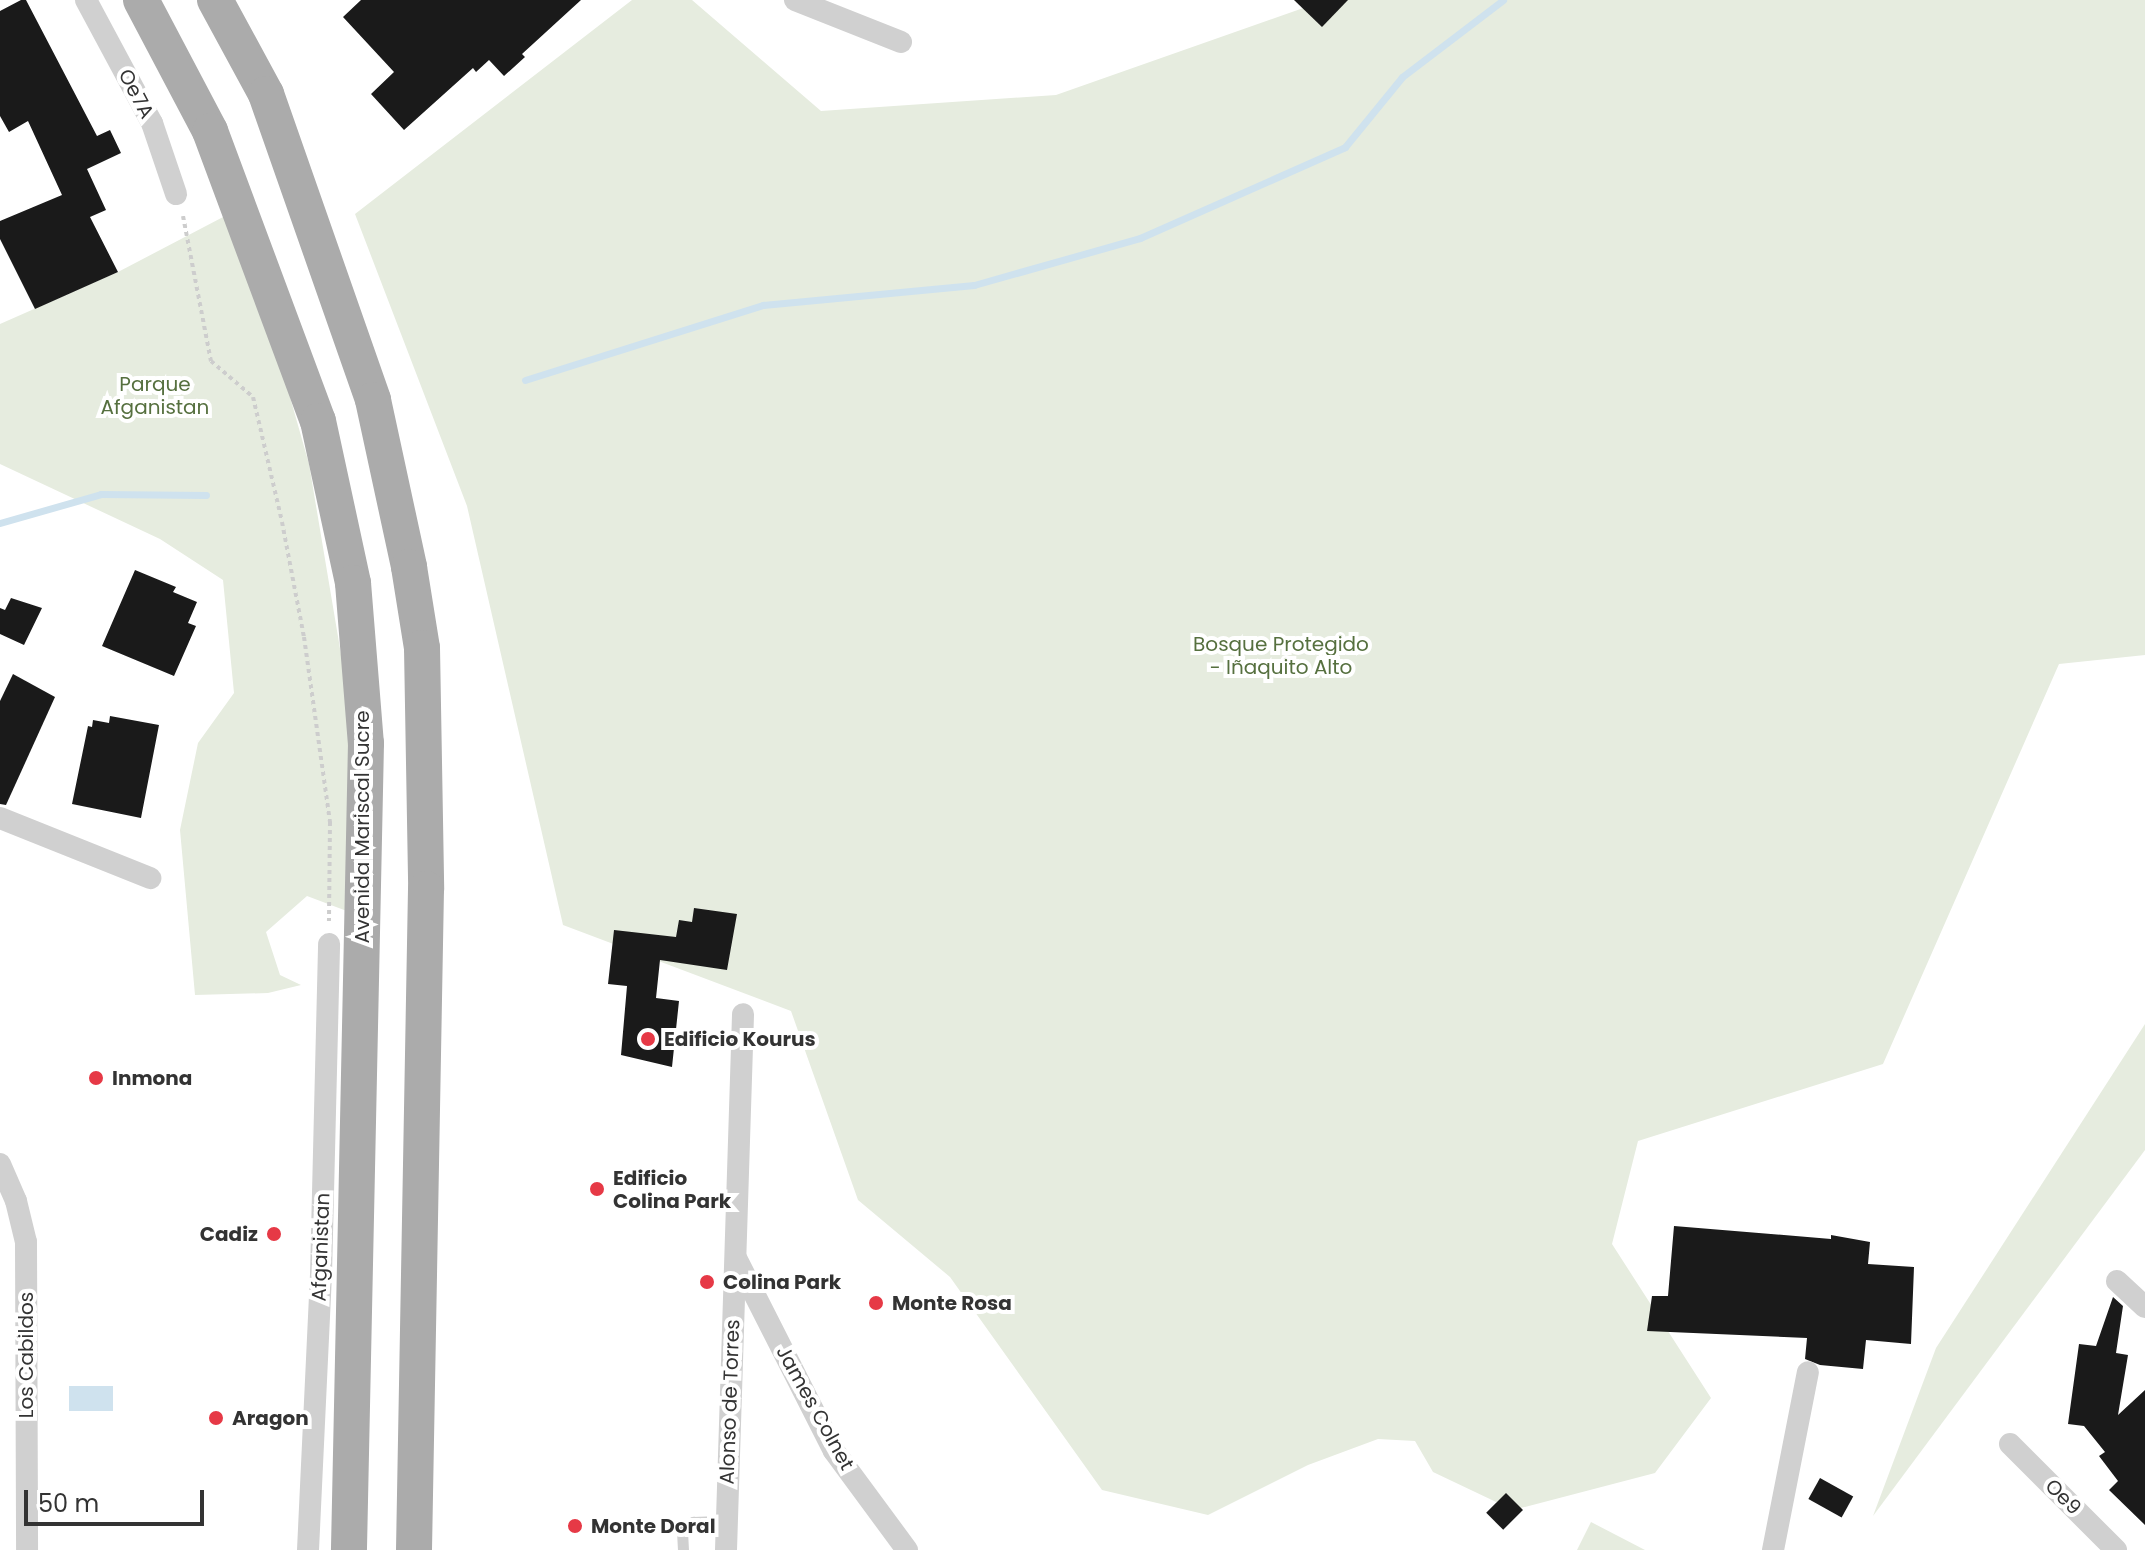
<!DOCTYPE html>
<meta charset="utf-8">
<style>
body{margin:0}
#map{position:relative;width:2145px;height:1550px;overflow:hidden;background:#fff;font-family:Poppins,sans-serif}
div>[style]{position:absolute}
.green>*{inset:0;background:#e6ecdf}
.water>*{inset:0;background:#cfe2ee;transform-origin:0 0}
.stream>*{height:7px;margin:-3.5px;padding:0 3.5px;transform-origin:3.5px;border-radius:3.5px;background:#cfe2ee}
.building>*{inset:0;background:#1a1a1a;transform-origin:0 0}
.path>*{height:4px;margin-top:-2px;transform-origin:0;background:repeating-linear-gradient(90deg,#cdcdcd 0 4px,transparent 0 8px)}
.service>*{height:11px;margin:-5.5px;padding:0 5.5px;transform-origin:5.5px;border-radius:5.5px;background:#d0d0d0}
.minor>*{height:22px;margin:-11px;padding:0 11px;transform-origin:11px;border-radius:11px;background:#d0d0d0}
.primary>*{height:36px;margin:-18px;padding:0 18px;transform-origin:18px;border-radius:18px;background:#ababab}
.dots>*{width:22px;height:22px;translate:-50% -50%;box-sizing:border-box;border:4px solid #fff;border-radius:50%}
span{translate:-50% -50%;white-space:nowrap;text-align:center;line-height:1.15;-webkit-text-stroke:8px #fff;paint-order:stroke}
.street-label{font-size:20px;color:#333}
.park-label{font-size:20px;color:#56703f}
.poi-label{font-size:20px;color:#333;font-weight:700}
.left{translate:0 -50%;text-align:left}
.right{translate:-100% -50%;text-align:right}
.scale{position:absolute;left:24px;top:1490px;width:180px;height:36px;box-sizing:border-box;border:4px solid #333;border-top:0;padding-left:10px;font-size:24px;line-height:28px;white-space:nowrap;color:#333;-webkit-text-stroke:6px #fff;paint-order:stroke}
</style>
<div id="map">
<div class="green">
<div style="clip-path:polygon(632px 0,692px 0,821px 111px,1056px 95px,1326px 0,2145px 0,2145px 655px,2059px 664px,1883px 1064px,1638px 1141px,1612px 1244px,1711px 1398px,1655px 1473px,1513px 1510px,1433px 1472px,1415px 1441px,1378px 1439px,1308px 1465px,1208px 1515px,1102px 1490px,950px 1277px,858px 1200px,791px 1011px,563px 925px,467px 506px,355px 214px)"></div>
<div style="clip-path:polygon(225px 216px,288px 390px,309px 464px,349px 702px,360px 916px,307px 896px,266px 932px,280px 975px,301px 985px,268px 993px,195px 995px,180px 830px,198px 743px,234px 693px,223px 580px,160px 539px,0 464px,0 324px,118px 272px)"></div>
<div style="clip-path:polygon(2145px 1024px,2145px 1150px,1873px 1516px,1936px 1348px)"></div>
<div style="clip-path:polygon(1591px 1522px,1645px 1550px,1577px 1550px)"></div>
</div>
<div class="water">
<div style="left:113px;top:1386px;width:25px;height:44px;rotate:90deg"></div>
</div>
<div class="stream">
<div style="left:525px;top:380px;width:250px;rotate:-17.5deg"></div>
<div style="left:763px;top:305px;width:212px;rotate:-5.4deg"></div>
<div style="left:974px;top:285px;width:173px;rotate:-15.8deg"></div>
<div style="left:1140px;top:238px;width:224px;rotate:-23.9deg"></div>
<div style="left:1345px;top:147px;width:90px;rotate:-50.8deg"></div>
<div style="left:1402px;top:77px;width:127px;rotate:-37.3deg"></div>
<div style="left:0;top:523px;width:105px;rotate:-16deg"></div>
<div style="left:101px;top:494px;width:105px;rotate:0.5deg"></div>
</div>
<div class="building">
<div style="clip-path:polygon(21px 0,26px 0,97px 136px,110px 130px,121px 153px,87px 169px,106px 210px,90px 217px,118px 272px,35px 309px,0 239px,0 221px,62px 195px,28px 121px,9px 132px,0 116px,0 11px)"></div>
<div style="clip-path:polygon(361px 0,581px 0,522px 54px,525px 57px,504px 76px,489px 60px,476px 72px,473px 68px,404px 130px,371px 94px,394px 72px,343px 17px)"></div>
<div style="clip-path:polygon(1294px 0,1348px 0,1322px 27px)"></div>
<div style="clip-path:polygon(135px 570px,176px 587px,173px 592px,197px 602px,188px 623px,196px 626px,174px 676px,102px 646px)"></div>
<div style="clip-path:polygon(11px 598px,42px 608px,24px 645px,0 634px,0 608px,5px 610px)"></div>
<div style="clip-path:polygon(13px 674px,55px 697px,6px 805px,0 804px,0 701px)"></div>
<div style="clip-path:polygon(110px 716px,159px 725px,141px 818px,72px 804px,88px 726px,92px 727px,93px 720px,109px 723px)"></div>
<div style="clip-path:polygon(694px 908px,737px 914px,727px 970px,660px 960px,656px 998px,679px 1001px,672px 1067px,621px 1055px,627px 986px,608px 984px,614px 930px,676px 937px,679px 920px,692px 922px)"></div>
<div style="clip-path:polygon(1674px 1226px,1831px 1239px,1831px 1235px,1870px 1242px,1868px 1264px,1914px 1267px,1911px 1344px,1866px 1340px,1863px 1369px,1820px 1365px,1805px 1359px,1807px 1338px,1647px 1331px,1652px 1296px,1668px 1296px)"></div>
<div style="clip-path:polygon(2113px 1297px,2123px 1306px,2116px 1353px,2128px 1355px,2118px 1415px,2145px 1390px,2145px 1525px,2109px 1490px,2118px 1481px,2099px 1456px,2105px 1452px,2084px 1426px,2068px 1424px,2079px 1344px,2096px 1346px)"></div>
<div style="left:1820px;top:1478px;width:38px;height:24px;rotate:29deg"></div>
<div style="left:1506px;top:1493px;width:24px;height:28px;rotate:45deg"></div>
</div>
<div class="path">
<div style="left:183px;top:216px;width:148px;rotate:79.1deg"></div>
<div style="left:211px;top:361px;width:55px;rotate:40.6deg"></div>
<div style="left:253px;top:397px;width:128px;rotate:76.9deg"></div>
<div style="left:282px;top:522px;width:117px;rotate:79.2deg"></div>
<div style="left:304px;top:637px;width:187px;rotate:82deg"></div>
<div style="left:330px;top:822px;width:99px;rotate:90.6deg"></div>
</div>
<div class="service">
<div style="left:683px;top:1550px;width:17px;rotate:-93deg"></div>
<div style="left:682px;top:1533px;width:7px;rotate:-56deg"></div>
<div style="left:686px;top:1527px;width:9px;rotate:-36deg"></div>
<div style="left:693px;top:1522px;width:33px;rotate:-2deg"></div>
</div>
<div class="minor">
<div style="left:86px;top:0;width:140px;rotate:61.8deg"></div>
<div style="left:152px;top:123px;width:75px;rotate:71.3deg"></div>
<div style="left:795px;top:0;width:114px;rotate:21.6deg"></div>
<div style="left:0;top:818px;width:162px;rotate:21.8deg"></div>
<div style="left:0;top:1164px;width:40px;rotate:66.6deg"></div>
<div style="left:16px;top:1201px;width:42px;rotate:76.3deg"></div>
<div style="left:26px;top:1242px;width:308px;rotate:89.8deg"></div>
<div style="left:736px;top:1258px;width:216px;rotate:63.1deg"></div>
<div style="left:834px;top:1451px;width:123px;rotate:53.6deg"></div>
<div style="left:2117px;top:1281px;width:38px;rotate:43deg"></div>
<div style="left:2010px;top:1444px;width:150px;rotate:45deg"></div>
<div style="left:308px;top:1550px;width:275px;rotate:-87.3deg"></div>
<div style="left:321px;top:1275px;width:331px;rotate:-88.6deg"></div>
<div style="left:726px;top:1550px;width:536px;rotate:-88.18deg"></div>
<div style="left:1773px;top:1550px;width:181px;rotate:-78.9deg"></div>
</div>
<div class="primary">
<div style="left:141px;top:0;width:148px;rotate:62.2deg"></div>
<div style="left:210px;top:131px;width:309px;rotate:69.6deg"></div>
<div style="left:318px;top:421px;width:166px;rotate:77.8deg"></div>
<div style="left:353px;top:583px;width:161px;rotate:85.4deg"></div>
<div style="left:366px;top:743px;width:807px;rotate:91.21deg"></div>
<div style="left:215px;top:0;width:107px;rotate:61.5deg"></div>
<div style="left:266px;top:94px;width:324px;rotate:70.7deg"></div>
<div style="left:373px;top:400px;width:171px;rotate:77.8deg"></div>
<div style="left:409px;top:567px;width:82px;rotate:80.9deg"></div>
<div style="left:422px;top:648px;width:241px;rotate:89deg"></div>
<div style="left:426px;top:889px;width:661px;rotate:91.04deg"></div>
</div>
<div class="dots">
<div style="left:648px;top:1039px;background:#e63946"></div>
<div style="left:96px;top:1078px;background:#e63946"></div>
<div style="left:597px;top:1189px;background:#e63946"></div>
<div style="left:274px;top:1234px;background:#e63946"></div>
<div style="left:707px;top:1282px;background:#e63946"></div>
<div style="left:876px;top:1303px;background:#e63946"></div>
<div style="left:216px;top:1418px;background:#e63946"></div>
<div style="left:575px;top:1526px;background:#e63946"></div>
</div>
<div class="street-label">
<span style="left:136px;top:94px;rotate:62deg">Oe7A</span>
<span style="left:362px;top:827px;rotate:-90deg">Avenida Mariscal Sucre</span>
<span style="left:321px;top:1247px;rotate:-88deg">Afganistan</span>
<span style="left:26px;top:1355px;rotate:-90deg">Los Cabildos</span>
<span style="left:730px;top:1402px;rotate:-88deg">Alonso de Torres</span>
<span style="left:815px;top:1408px;rotate:61deg">James Colnet</span>
<span style="left:2063px;top:1497px;rotate:45deg">Oe9</span>
</div>
<div class="park-label">
<span style="left:155px;top:396px">Parque<br>Afganistan</span>
<span style="left:1281px;top:656px">Bosque Protegido<br>- Iñaquito Alto</span>
</div>
<div class="poi-label">
<span class="left" style="left:664px;top:1039px">Edificio Kourus</span>
<span class="left" style="left:112px;top:1078px">Inmona</span>
<span class="left" style="left:613px;top:1190px">Edificio<br>Colina Park</span>
<span class="right" style="left:258px;top:1234px">Cadiz</span>
<span class="left" style="left:723px;top:1282px">Colina Park</span>
<span class="left" style="left:892px;top:1303px">Monte Rosa</span>
<span class="left" style="left:232px;top:1418px">Aragon</span>
<span class="left" style="left:591px;top:1526px">Monte Doral</span>
</div>
<div class="scale">50 m</div>
</div>
